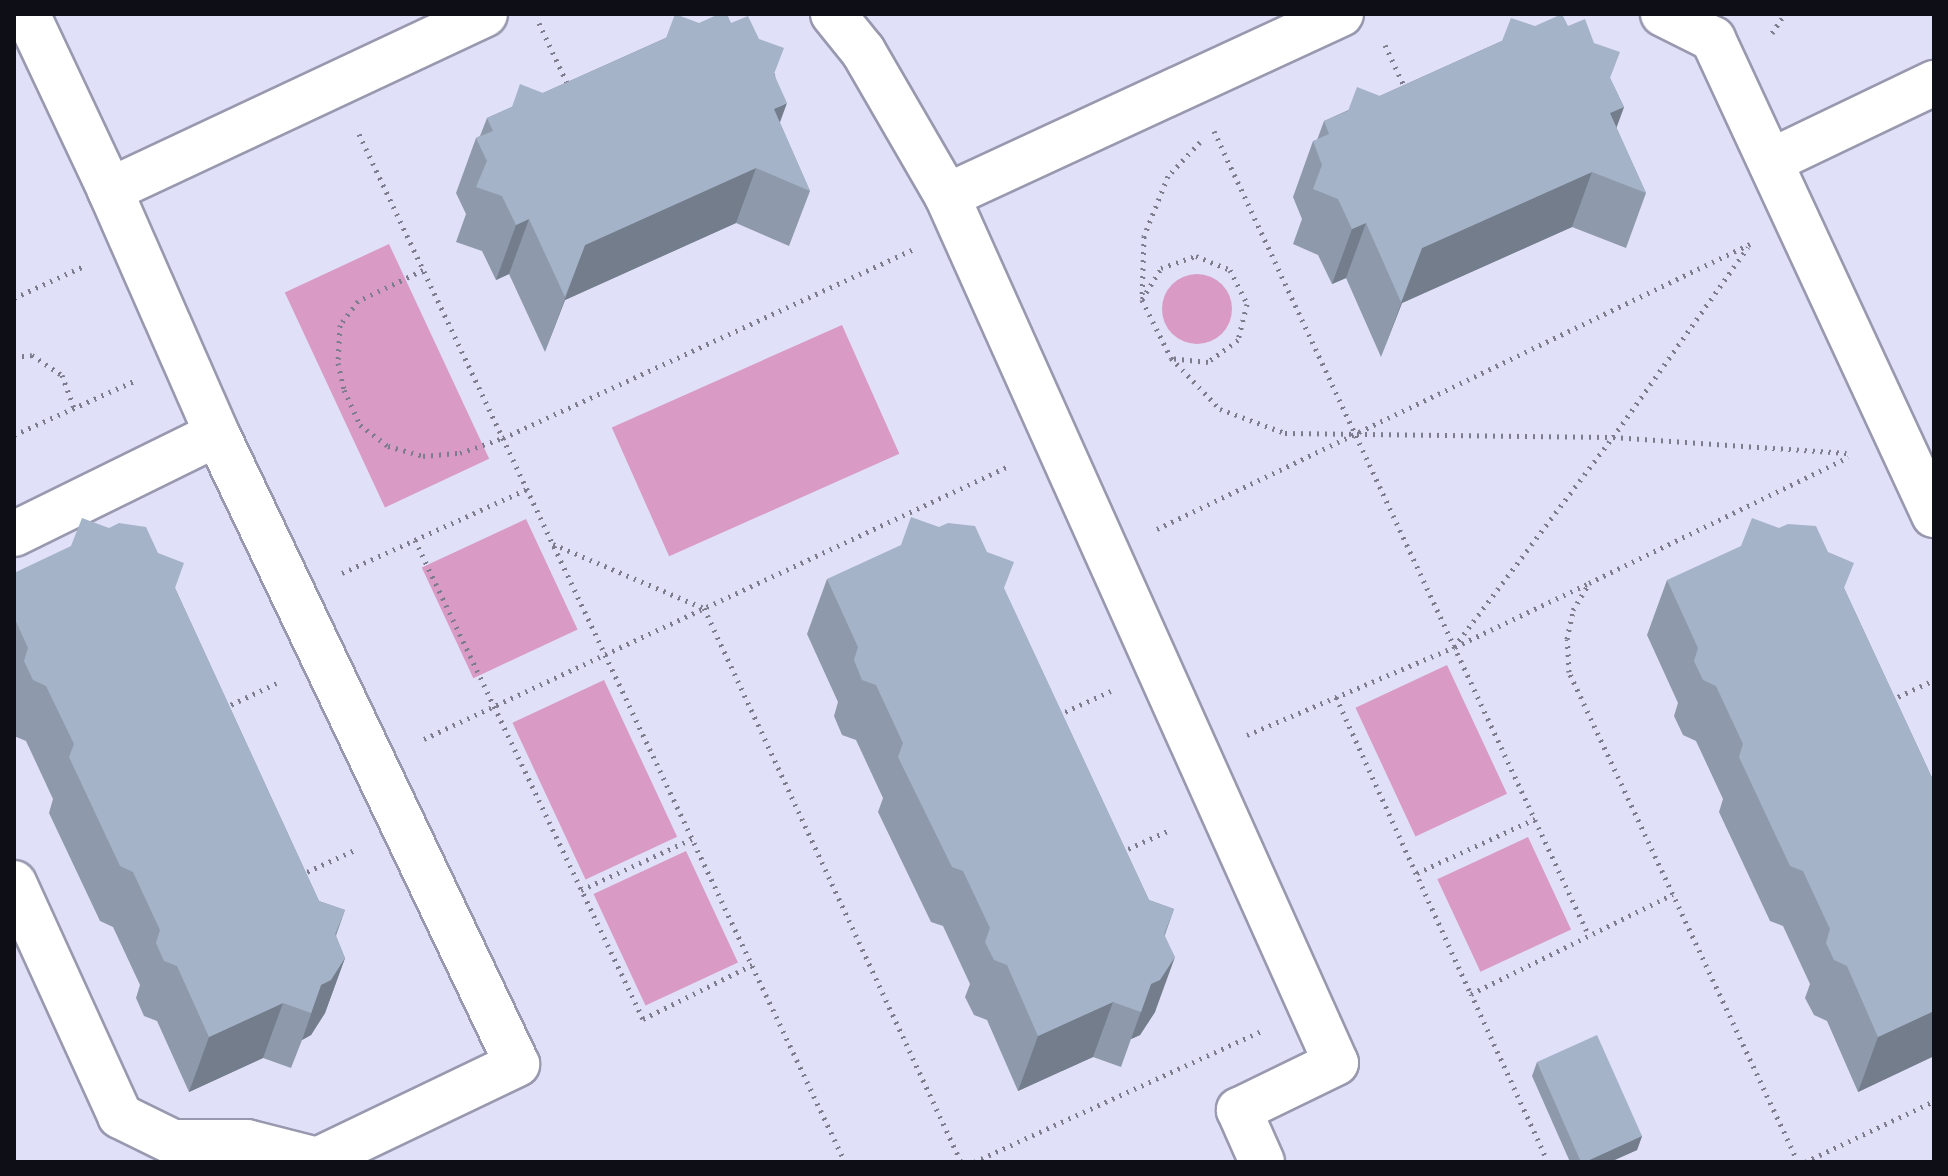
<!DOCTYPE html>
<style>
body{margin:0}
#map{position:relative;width:1948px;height:1176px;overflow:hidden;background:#e0e0f9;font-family:Raleway,sans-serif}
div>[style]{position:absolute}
.green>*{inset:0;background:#d99ac5;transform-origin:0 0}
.round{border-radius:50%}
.path>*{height:5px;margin-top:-2.5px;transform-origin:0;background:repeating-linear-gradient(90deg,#7c7c8d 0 2px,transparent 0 8px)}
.roads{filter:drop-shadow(2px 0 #9898af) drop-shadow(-2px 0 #9898af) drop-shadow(0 2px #9898af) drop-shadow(0 -2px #9898af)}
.minor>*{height:44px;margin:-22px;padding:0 22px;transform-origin:22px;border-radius:22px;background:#fff}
.wall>*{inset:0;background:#8e9aac}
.shaded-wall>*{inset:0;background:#747d8c}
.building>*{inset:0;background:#a5b3c8}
span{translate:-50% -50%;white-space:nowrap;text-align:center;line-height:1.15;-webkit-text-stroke:6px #fff;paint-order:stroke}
.frame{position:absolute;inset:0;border:16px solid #0e0e16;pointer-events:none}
</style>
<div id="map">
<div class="green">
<div style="left:389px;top:244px;width:237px;height:115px;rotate:65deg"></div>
<div class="round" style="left:1162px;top:274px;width:70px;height:70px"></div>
<div style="left:842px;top:325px;width:141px;height:252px;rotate:66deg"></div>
<div style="left:526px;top:519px;width:122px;height:115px;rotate:65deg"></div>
<div style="left:1447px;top:665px;width:142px;height:101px;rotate:65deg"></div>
<div style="left:604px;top:680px;width:173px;height:101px;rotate:65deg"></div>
<div style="left:1528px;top:837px;width:102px;height:100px;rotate:65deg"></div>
<div style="left:686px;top:851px;width:123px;height:102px;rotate:65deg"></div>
</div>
<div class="path">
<div style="left:539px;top:23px;width:71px;rotate:64.9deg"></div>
<div style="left:1772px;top:33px;width:23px;rotate:-56deg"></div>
<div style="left:1385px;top:45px;width:50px;rotate:65deg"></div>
<div style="left:1214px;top:131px;width:888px;rotate:65.02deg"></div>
<div style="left:359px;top:134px;width:1137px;rotate:64.7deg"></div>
<div style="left:1200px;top:142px;width:47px;rotate:133.3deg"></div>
<div style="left:1168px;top:176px;width:65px;rotate:111.8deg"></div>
<div style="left:1144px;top:236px;width:64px;rotate:91.8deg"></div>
<div style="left:1142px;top:300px;width:65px;rotate:63.4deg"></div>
<div style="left:1171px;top:358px;width:71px;rotate:46.1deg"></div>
<div style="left:1220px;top:409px;width:69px;rotate:20.3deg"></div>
<div style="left:1285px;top:433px;width:328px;rotate:0.7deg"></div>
<div style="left:1613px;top:437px;width:234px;rotate:3.9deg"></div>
<div style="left:423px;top:270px;width:72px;rotate:154.5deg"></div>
<div style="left:358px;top:301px;width:30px;rotate:127deg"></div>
<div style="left:340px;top:325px;width:38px;rotate:93deg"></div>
<div style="left:338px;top:363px;width:28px;rotate:77deg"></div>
<div style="left:344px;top:390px;width:38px;rotate:65deg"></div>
<div style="left:360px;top:425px;width:35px;rotate:37deg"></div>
<div style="left:388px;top:446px;width:36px;rotate:16deg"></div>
<div style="left:423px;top:456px;width:37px;rotate:-5deg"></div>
<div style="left:460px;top:453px;width:46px;rotate:-19.2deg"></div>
<div style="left:503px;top:438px;width:451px;rotate:-24.7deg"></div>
<div style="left:14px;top:298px;width:79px;rotate:-24.6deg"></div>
<div style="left:1142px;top:299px;width:36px;rotate:-58deg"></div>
<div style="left:1161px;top:268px;width:37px;rotate:-19deg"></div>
<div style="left:1196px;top:256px;width:37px;rotate:22deg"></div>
<div style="left:1230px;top:270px;width:38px;rotate:63deg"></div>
<div style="left:1247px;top:304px;width:37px;rotate:104deg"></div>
<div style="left:1238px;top:340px;width:37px;rotate:144deg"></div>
<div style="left:1208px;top:362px;width:36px;rotate:-174deg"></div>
<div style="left:14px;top:357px;width:18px;rotate:-6deg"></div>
<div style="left:32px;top:355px;width:36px;rotate:34deg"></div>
<div style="left:62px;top:375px;width:35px;rotate:70deg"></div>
<div style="left:14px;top:435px;width:132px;rotate:-24.2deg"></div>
<div style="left:1157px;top:529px;width:658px;rotate:-25.67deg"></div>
<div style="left:415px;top:540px;width:530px;rotate:64.55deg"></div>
<div style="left:643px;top:1019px;width:122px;rotate:-26.4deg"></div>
<div style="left:553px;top:544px;width:164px;rotate:23deg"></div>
<div style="left:704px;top:608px;width:611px;rotate:65.11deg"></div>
<div style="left:342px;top:573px;width:203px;rotate:-24.4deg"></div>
<div style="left:1455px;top:647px;width:146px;rotate:-25.5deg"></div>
<div style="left:1336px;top:697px;width:326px;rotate:65.6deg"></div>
<div style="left:1891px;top:700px;width:47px;rotate:-24.9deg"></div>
<div style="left:224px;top:708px;width:59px;rotate:-25.3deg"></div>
<div style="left:1058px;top:715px;width:58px;rotate:-24.4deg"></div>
<div style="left:1247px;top:735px;width:225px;rotate:-23deg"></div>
<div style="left:1454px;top:647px;width:263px;rotate:-52.9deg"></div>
<div style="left:1613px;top:437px;width:233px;rotate:-54.6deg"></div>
<div style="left:424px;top:739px;width:646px;rotate:-25.02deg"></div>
<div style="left:1121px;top:852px;width:54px;rotate:-24.2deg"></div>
<div style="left:1417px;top:873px;width:130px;rotate:-24.6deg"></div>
<div style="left:300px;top:875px;width:63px;rotate:-24.5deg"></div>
<div style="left:581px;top:890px;width:122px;rotate:-24.7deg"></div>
<div style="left:974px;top:1162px;width:319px;rotate:-24.5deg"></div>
<div style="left:1548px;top:1162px;width:185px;rotate:-114.6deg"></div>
<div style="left:1471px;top:994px;width:225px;rotate:-26.3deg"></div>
<div style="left:1798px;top:1162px;width:541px;rotate:-115.05deg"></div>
<div style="left:1569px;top:672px;width:33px;rotate:-93deg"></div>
<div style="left:1567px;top:639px;width:30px;rotate:-78deg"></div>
<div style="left:1573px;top:610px;width:31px;rotate:-59deg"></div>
<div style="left:1589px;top:583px;width:288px;rotate:-25.9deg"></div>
<div style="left:1805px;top:1162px;width:143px;rotate:-25.3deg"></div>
</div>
<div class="roads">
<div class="minor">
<div style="left:833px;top:14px;width:48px;rotate:51deg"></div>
<div style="left:863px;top:51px;width:168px;rotate:59.9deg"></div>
<div style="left:947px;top:196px;width:950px;rotate:65.84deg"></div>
<div style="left:1336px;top:1063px;width:108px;rotate:154.1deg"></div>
<div style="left:1239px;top:1110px;width:57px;rotate:66.1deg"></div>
<div style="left:1663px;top:14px;width:56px;rotate:26.6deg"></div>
<div style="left:1713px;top:39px;width:525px;rotate:65.1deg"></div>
<div style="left:1771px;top:161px;width:181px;rotate:-25.6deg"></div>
<div style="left:110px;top:190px;width:414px;rotate:-25.1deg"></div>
<div style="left:947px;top:196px;width:434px;rotate:-24.8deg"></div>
<div style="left:14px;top:534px;width:226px;rotate:-26.2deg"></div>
<div style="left:14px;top:883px;width:256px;rotate:65.5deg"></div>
<div style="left:120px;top:1116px;width:59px;rotate:26.1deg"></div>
<div style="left:173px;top:1142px;width:74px"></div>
<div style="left:247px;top:1142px;width:72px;rotate:14.4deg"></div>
<div style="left:317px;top:1160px;width:222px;rotate:-25.6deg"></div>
<div style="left:517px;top:1064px;width:698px;rotate:-115.46deg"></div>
<div style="left:217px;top:434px;width:266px;rotate:-113.7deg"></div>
<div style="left:110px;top:190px;width:195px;rotate:-115.2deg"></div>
</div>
</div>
<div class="wall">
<div style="clip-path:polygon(699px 23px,731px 23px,775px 74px,780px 123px,810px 191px,789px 246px,736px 223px,565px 300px,545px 352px,509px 274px,496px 280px,482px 251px,456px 242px,466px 214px,456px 193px,476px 138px,480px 136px,487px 118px)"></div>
<div style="clip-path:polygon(1535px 26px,1568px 26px,1610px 78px,1624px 107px,1616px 127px,1646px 193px,1626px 248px,1572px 227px,1402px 303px,1381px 357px,1346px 278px,1332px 284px,1318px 255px,1293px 244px,1302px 219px,1293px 197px,1313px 141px,1317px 140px,1324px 121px)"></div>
<div style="clip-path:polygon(14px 573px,175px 588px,319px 901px,345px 910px,336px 936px,345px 958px,325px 1013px,311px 1035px,302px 1040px,291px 1068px,263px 1058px,189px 1092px,157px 1021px,144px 1016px,136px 998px,140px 985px,113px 927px,100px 921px,49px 813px,53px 799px,26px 741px,14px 736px)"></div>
<div style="clip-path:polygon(827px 579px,1004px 589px,1149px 900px,1174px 909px,1165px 935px,1155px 1012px,1140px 1035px,1131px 1039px,1121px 1067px,1093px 1057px,1018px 1091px,987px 1020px,974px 1015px,965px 997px,970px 984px,943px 926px,931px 922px,878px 812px,883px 798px,856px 740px,842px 735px,834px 716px,838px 702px,807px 634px)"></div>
<div style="clip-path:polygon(1667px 580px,1844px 588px,1934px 782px,1934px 1058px,1932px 1057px,1858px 1092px,1827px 1021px,1814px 1015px,1805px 998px,1810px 984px,1783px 926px,1770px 921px,1719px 812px,1723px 799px,1696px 741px,1683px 735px,1674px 716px,1678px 703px,1647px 635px)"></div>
<div style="clip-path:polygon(1537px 1062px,1642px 1136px,1637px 1150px,1610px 1162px,1570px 1162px,1532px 1076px)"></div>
</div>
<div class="shaded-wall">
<div style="clip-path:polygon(787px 103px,767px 158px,774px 109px)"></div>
<div style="clip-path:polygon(1624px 107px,1604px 162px,1610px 113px)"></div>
<div style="clip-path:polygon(756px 168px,736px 223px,565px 300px,545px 352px,585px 245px)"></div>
<div style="clip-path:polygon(1592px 172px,1572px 227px,1402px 303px,1381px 357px,1422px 248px)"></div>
<div style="clip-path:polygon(529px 219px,509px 274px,496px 280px,516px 225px)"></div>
<div style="clip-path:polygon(1366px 223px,1346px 278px,1332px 284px,1352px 229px)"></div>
<div style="clip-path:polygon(1175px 957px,1155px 1012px,1140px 1035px,1131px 1039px,1151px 984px)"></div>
<div style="clip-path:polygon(345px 958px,325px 1013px,311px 1035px,302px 1040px,321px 985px)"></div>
<div style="clip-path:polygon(1113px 1002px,1093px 1057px,1018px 1091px,1038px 1036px)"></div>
<div style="clip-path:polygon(283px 1003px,263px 1058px,189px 1092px,209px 1037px)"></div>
<div style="clip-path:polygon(1934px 1011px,1934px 1053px,1932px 1057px,1858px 1092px,1878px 1037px)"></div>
<div style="clip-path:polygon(1642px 1136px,1637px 1150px,1610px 1162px,1585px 1162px)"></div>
</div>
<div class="building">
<div style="clip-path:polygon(675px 14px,699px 23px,719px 14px,727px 14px,731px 23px,748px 16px,759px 39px,784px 48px,774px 74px,787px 103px,774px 109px,810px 191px,756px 168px,585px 245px,565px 297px,529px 219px,516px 225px,502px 196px,476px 187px,487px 161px,476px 138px,493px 131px,487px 118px,512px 107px,520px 84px,543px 93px,666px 38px)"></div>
<div style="clip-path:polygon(1562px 14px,1568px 26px,1585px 19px,1594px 43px,1620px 52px,1610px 78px,1624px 107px,1610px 113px,1646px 193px,1592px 172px,1422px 248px,1401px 302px,1366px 223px,1352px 229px,1338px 199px,1313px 189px,1322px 165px,1313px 141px,1329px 134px,1324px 121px,1348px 111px,1357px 87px,1380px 96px,1502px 41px,1511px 18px,1535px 26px)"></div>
<div style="clip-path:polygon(911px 517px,939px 527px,948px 523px,975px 526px,987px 552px,1014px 562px,1004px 588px,1149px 900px,1174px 909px,1164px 934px,1175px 957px,1160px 980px,1151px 984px,1141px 1012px,1113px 1002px,1038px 1036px,1007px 965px,994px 960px,985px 942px,990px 928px,963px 871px,952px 867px,898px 757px,903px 743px,876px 685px,862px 680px,854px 660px,858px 647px,827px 579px,901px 545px)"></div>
<div style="clip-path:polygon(82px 518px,109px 528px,119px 523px,146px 527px,158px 553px,184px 563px,175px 588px,319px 901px,345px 910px,335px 934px,345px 958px,331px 980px,321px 985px,311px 1013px,283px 1003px,209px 1037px,177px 966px,164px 961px,156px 943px,160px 930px,133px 872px,120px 866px,69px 757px,74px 744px,46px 686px,33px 680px,24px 661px,28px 648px,14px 617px,14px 573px,71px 546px)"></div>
<div style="clip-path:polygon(1752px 518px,1779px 528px,1788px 524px,1816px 526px,1828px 552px,1854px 563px,1844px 588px,1934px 782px,1934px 1011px,1878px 1037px,1847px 966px,1834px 960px,1826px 943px,1830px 929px,1803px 871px,1790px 866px,1739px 757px,1743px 744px,1716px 686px,1703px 680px,1694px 661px,1698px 648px,1667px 580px,1741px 546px)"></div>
<div style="clip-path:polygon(1597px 1035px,1642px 1136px,1585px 1162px,1581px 1162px,1537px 1062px)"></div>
</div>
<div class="frame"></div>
</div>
